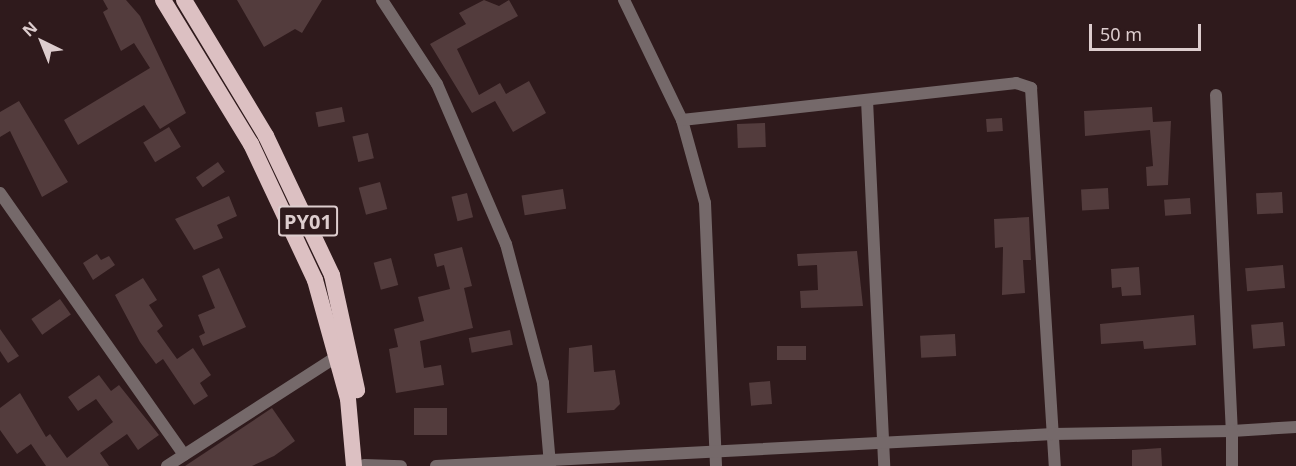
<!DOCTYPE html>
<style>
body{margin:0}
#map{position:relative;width:1296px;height:466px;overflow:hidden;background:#2f1a1c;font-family:"Noto Sans",sans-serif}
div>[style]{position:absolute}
.building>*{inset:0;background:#533c3d;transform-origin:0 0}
.minor>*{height:12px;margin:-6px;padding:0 6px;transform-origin:6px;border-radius:6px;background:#75696a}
.trunk>*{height:16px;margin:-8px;padding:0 8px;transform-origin:8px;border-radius:8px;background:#dcc0c2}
span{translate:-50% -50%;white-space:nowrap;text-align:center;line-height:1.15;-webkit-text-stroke:5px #2f1a1c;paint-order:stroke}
.shield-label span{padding:2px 4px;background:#2f1a1c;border:2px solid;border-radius:4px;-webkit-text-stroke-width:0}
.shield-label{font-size:20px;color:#ddcdce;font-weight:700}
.north{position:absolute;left:12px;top:12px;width:60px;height:60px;-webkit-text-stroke:4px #2f1a1c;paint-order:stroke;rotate:317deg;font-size:16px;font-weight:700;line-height:24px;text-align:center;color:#ddcdce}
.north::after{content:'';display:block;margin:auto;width:21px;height:27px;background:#ddcdce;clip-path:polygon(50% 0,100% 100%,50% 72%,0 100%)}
.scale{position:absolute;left:1089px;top:24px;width:112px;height:27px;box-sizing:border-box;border:3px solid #ddcdce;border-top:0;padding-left:8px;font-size:18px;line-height:21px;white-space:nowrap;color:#ddcdce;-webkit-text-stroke:4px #2f1a1c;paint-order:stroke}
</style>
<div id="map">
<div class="building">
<div style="clip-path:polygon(103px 0,126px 0,140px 16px,186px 113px,160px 129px,144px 105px,78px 145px,64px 120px,150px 68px,134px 43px,121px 51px,103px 12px,108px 9px)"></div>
<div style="clip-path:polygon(237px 0,322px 0,302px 33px,295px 29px,264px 47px)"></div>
<div style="clip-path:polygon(484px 0,499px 6px,509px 0,518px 16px,457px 49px,479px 95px,500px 83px,506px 94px,529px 81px,546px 113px,513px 132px,495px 101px,472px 113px,430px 44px,466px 24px,459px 13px)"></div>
<div style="clip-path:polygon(19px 101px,68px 182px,42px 197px,10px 131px,0 137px,0 112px)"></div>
<div style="left:342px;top:107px;width:15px;height:27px;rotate:79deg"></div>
<div style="clip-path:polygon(1152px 107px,1153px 122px,1171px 121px,1168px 185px,1147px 186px,1146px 167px,1153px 166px,1150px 130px,1085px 136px,1084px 111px)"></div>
<div style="left:1002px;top:118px;width:13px;height:16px;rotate:86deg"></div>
<div style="left:765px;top:123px;width:24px;height:28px;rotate:88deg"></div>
<div style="left:169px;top:127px;width:23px;height:30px;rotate:59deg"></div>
<div style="left:368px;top:133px;width:26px;height:16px;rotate:77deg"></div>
<div style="left:218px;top:162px;width:12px;height:27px;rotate:55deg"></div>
<div style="left:380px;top:182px;width:28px;height:22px;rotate:75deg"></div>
<div style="left:1108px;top:188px;width:21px;height:27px;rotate:87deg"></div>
<div style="left:563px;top:189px;width:20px;height:42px;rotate:81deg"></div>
<div style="left:1282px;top:192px;width:21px;height:26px;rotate:87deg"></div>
<div style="left:467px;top:193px;width:25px;height:16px;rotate:76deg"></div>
<div style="clip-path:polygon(229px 196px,237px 216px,217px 225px,223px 238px,194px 250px,175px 219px)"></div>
<div style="left:1190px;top:198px;width:16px;height:26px;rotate:86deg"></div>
<div style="clip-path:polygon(1029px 217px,1031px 260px,1023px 260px,1025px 293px,1002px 295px,1003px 247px,995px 248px,994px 219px)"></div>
<div style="clip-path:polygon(462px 247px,472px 286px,464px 288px,473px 328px,420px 341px,424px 368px,441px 365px,444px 385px,396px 393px,389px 349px,398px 347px,394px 329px,424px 321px,418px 297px,450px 289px,444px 265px,437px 267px,434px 254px)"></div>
<div style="clip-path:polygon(857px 251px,863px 306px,801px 308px,800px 291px,818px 290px,817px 265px,798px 266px,797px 254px)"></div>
<div style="clip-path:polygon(97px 254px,101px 260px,109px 256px,115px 265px,93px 280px,83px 263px)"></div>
<div style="left:391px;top:258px;width:28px;height:18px;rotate:75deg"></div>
<div style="left:1283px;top:265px;width:23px;height:38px;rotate:85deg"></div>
<div style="clip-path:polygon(1139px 267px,1141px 295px,1122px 296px,1121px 287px,1112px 288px,1111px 269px)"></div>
<div style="clip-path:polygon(219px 268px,246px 327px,203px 346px,199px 336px,205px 333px,198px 315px,215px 308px,202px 276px)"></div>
<div style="clip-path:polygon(143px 278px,157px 300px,149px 305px,163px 326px,157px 331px,177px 359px,193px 348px,211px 375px,200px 383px,208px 396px,194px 405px,163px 359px,156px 364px,140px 342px,115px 295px)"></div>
<div style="left:60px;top:299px;width:19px;height:35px;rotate:55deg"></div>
<div style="clip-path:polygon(1194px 315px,1196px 345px,1144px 349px,1143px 341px,1101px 344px,1100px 324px)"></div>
<div style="left:1283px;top:322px;width:24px;height:32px;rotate:85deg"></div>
<div style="clip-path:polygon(0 329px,19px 356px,8px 363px,0 351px)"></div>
<div style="left:510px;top:330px;width:15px;height:42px;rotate:79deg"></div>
<div style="left:955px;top:334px;width:22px;height:35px;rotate:87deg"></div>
<div style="clip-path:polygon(592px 345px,594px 372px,615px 370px,620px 404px,614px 410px,567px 413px,569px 348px)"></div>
<div style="left:806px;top:346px;width:14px;height:29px;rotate:90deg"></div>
<div style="clip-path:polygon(99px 375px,111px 391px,119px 385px,159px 435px,138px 450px,127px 434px,100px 453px,109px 466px,46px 466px,31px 444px,17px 454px,0 430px,0 408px,20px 393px,46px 437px,50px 434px,67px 458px,113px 422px,96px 399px,78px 411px,68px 397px)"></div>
<div style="left:770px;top:381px;width:23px;height:21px;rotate:85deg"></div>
<div style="clip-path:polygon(272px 408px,295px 441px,274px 456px,252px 466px,185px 466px)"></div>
<div style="left:447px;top:408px;width:27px;height:33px;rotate:90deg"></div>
<div style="clip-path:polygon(1161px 448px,1162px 466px,1132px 466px,1132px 450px)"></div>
</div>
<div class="minor">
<div style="left:382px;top:0;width:100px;rotate:56.8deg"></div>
<div style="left:437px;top:84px;width:174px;rotate:66.7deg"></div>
<div style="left:506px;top:244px;width:144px;rotate:75.1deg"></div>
<div style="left:543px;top:383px;width:82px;rotate:85.1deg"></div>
<div style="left:624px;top:0;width:133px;rotate:64.2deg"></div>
<div style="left:682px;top:120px;width:86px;rotate:74.5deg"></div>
<div style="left:705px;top:203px;width:263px;rotate:87.6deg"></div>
<div style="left:1216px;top:95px;width:336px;rotate:87.3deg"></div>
<div style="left:1232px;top:431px;width:64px;rotate:-3.6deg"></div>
<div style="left:867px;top:100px;width:366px;rotate:87.3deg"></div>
<div style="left:682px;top:120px;width:336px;rotate:-6.3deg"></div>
<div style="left:1016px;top:83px;width:16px;rotate:18deg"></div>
<div style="left:1031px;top:88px;width:379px;rotate:86.4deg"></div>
<div style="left:0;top:193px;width:320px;rotate:54.9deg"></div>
<div style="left:364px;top:465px;width:37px;rotate:2deg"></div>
<div style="left:167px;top:466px;width:203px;rotate:-32.8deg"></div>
<div style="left:436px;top:466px;width:618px;rotate:-2.97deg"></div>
<div style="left:1053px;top:434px;width:179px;rotate:-1deg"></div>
<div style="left:1232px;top:431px;width:35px;rotate:90deg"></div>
</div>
<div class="trunk">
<div style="left:163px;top:0;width:169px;rotate:58.6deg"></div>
<div style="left:251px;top:144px;width:150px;rotate:64.8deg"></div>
<div style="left:315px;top:280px;width:123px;rotate:74.5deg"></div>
<div style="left:348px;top:399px;width:67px;rotate:84.9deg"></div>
<div style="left:184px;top:0;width:159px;rotate:58.9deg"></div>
<div style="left:266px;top:136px;width:154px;rotate:64.6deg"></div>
<div style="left:332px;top:275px;width:118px;rotate:77.7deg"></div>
</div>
<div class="shield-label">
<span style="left:308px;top:221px">PY01</span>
</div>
<div class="north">N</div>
<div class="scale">50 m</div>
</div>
